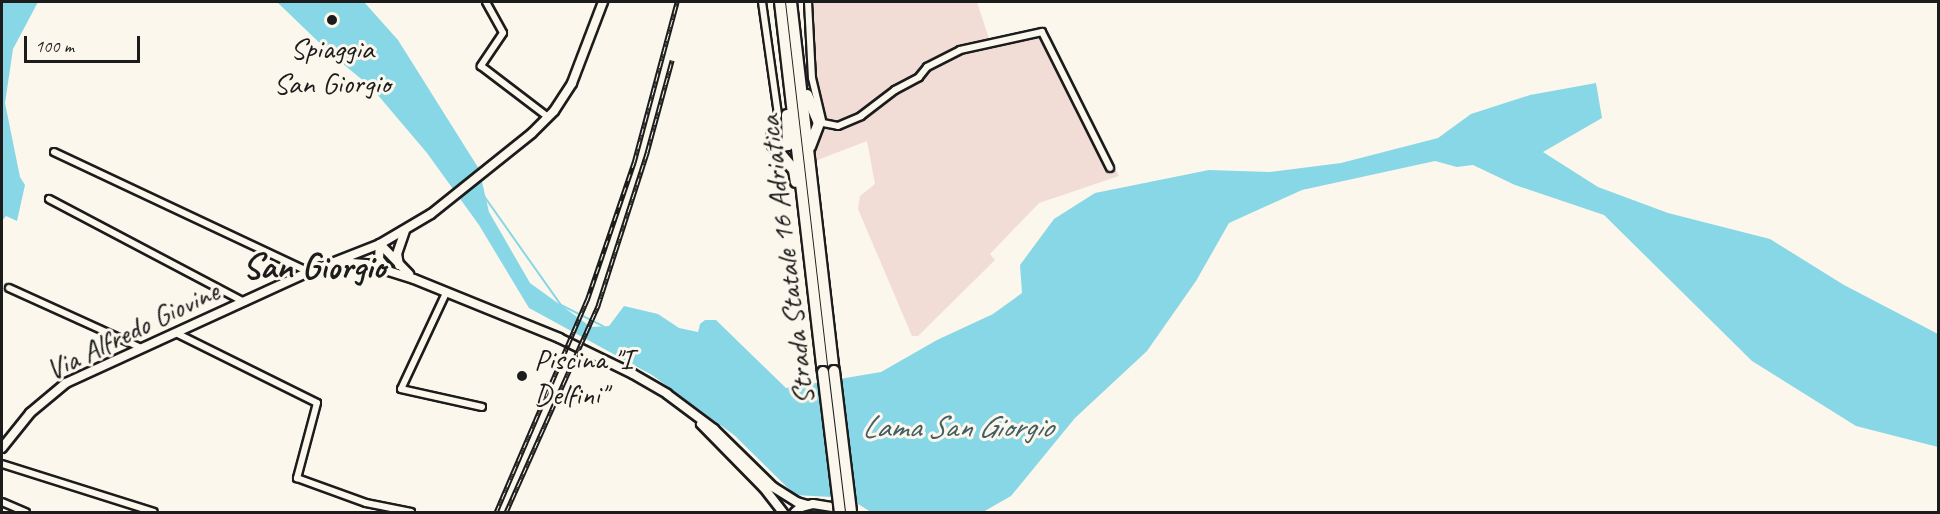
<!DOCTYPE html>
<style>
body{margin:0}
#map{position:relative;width:1940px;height:514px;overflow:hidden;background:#fbf7ec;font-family:Caveat,sans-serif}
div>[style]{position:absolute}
.built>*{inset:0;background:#f1ddd5}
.water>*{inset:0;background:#88d7e6}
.stream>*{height:2px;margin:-1px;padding:0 1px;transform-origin:1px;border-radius:1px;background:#88d7e6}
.roads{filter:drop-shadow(2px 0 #1c1c1c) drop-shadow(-2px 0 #1c1c1c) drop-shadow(0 2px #1c1c1c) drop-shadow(0 -2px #1c1c1c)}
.street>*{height:6px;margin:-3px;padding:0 3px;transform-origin:3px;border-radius:3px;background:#fbf7ec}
.secondary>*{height:8px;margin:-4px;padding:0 4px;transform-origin:4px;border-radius:4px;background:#fbf7ec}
.highway>*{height:10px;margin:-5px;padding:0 5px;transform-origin:5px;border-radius:5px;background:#fbf7ec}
.rail>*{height:4.5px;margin-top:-2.25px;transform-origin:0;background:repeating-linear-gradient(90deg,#fbf7ec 0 7px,#1c1c1c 0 14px);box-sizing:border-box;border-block:2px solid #1c1c1c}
.bridges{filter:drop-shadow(2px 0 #1c1c1c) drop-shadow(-2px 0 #1c1c1c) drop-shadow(0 2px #1c1c1c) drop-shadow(0 -2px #1c1c1c)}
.highway-bridge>*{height:10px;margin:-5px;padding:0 5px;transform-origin:5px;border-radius:5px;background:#fbf7ec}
.dots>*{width:16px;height:16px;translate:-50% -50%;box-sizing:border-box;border:3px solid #fbf7ec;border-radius:50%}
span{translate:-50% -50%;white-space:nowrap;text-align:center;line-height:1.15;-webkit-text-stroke:6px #fbf7ec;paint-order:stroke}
.poi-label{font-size:30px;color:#1c1c1c}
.left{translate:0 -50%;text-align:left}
.street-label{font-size:30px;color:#1c1c1c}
.water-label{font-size:32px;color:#425d63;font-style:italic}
.district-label{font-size:36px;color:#1c1c1c;font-weight:700}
.frame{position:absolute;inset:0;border:3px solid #1c1c1c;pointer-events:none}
.scale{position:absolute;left:24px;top:36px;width:116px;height:27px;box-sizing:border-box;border:3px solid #1c1c1c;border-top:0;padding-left:8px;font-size:18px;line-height:21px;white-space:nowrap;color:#1c1c1c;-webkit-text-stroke:4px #fbf7ec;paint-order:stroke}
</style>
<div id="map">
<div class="built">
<div style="clip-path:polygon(806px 2px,977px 2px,989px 39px,1045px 35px,1119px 176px,1039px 203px,990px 254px,995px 260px,918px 336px,912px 336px,858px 209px,860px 196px,875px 184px,867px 141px,815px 161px)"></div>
</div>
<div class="water">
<div style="clip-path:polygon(2px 2px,38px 2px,13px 49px,5px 103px,20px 177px,25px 185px,17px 221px,6px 216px,2px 221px)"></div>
<div style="clip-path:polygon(277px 2px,364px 2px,398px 40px,479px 169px,489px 212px,530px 283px,591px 327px,609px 326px,624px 306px,658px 314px,679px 328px,698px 332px,700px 324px,705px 320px,716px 320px,786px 388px,881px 372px,937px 340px,993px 314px,1022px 293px,1020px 265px,1054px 219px,1095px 193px,1209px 170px,1269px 172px,1341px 163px,1438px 138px,1471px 114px,1530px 95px,1596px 83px,1602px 118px,1543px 152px,1598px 187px,1668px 213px,1770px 239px,1844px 285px,1938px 334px,1938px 447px,1856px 426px,1752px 361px,1604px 215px,1515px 185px,1473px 165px,1457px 167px,1435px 161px,1302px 190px,1229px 223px,1196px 281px,1147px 351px,1075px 418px,1011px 496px,983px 512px,871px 512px,858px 504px,831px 497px,795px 495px,734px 435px,652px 375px,529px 308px,479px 225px,427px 153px,371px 87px,343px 64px,343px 56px,329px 52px)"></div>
</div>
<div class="stream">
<div style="left:484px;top:196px;width:133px;rotate:54.8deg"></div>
<div style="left:561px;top:305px;width:47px;rotate:26.6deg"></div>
</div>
<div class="roads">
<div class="street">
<div style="left:486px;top:2px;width:35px;rotate:61deg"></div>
<div style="left:503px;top:33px;width:40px;rotate:124deg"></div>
<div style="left:481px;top:66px;width:84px;rotate:37.3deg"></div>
<div style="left:762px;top:2px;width:114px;rotate:81.9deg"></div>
<div style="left:778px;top:115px;width:22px;rotate:106deg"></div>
<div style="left:808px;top:2px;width:76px;rotate:87deg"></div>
<div style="left:812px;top:78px;width:43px;rotate:76.6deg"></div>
<div style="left:823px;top:123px;width:15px;rotate:11deg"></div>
<div style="left:838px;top:126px;width:25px;rotate:-23deg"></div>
<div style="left:861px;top:116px;width:43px;rotate:-37.4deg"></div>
<div style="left:895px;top:90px;width:27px;rotate:-28deg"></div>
<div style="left:919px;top:77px;width:13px;rotate:-51deg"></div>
<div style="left:927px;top:67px;width:37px;rotate:-27deg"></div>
<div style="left:960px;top:50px;width:84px;rotate:-12.4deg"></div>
<div style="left:1042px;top:32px;width:152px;rotate:63.4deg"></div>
<div style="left:54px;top:152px;width:282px;rotate:25.2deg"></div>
<div style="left:49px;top:199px;width:221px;rotate:27.8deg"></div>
<div style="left:9px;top:288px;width:145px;rotate:24.4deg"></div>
<div style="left:446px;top:293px;width:106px;rotate:115.1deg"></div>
<div style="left:401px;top:389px;width:83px;rotate:12.5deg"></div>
<div style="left:176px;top:333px;width:157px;rotate:26.4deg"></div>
<div style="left:317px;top:403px;width:78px;rotate:104.9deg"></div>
<div style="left:297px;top:478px;width:73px;rotate:19.9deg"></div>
<div style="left:366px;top:503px;width:46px;rotate:11.3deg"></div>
<div style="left:2px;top:464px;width:159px;rotate:17.5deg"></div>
<div style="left:2px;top:502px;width:26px;rotate:23deg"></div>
</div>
<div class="secondary">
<div style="left:380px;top:244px;width:42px;rotate:46deg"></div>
<div style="left:380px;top:244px;width:15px;rotate:94deg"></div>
<div style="left:379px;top:259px;width:13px;rotate:51deg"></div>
<div style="left:337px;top:262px;width:29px;rotate:4deg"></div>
<div style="left:366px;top:264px;width:50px;rotate:17.4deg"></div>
<div style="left:414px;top:279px;width:157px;rotate:22.1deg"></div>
<div style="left:559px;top:338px;width:82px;rotate:25.9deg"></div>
<div style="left:633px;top:374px;width:39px;rotate:30deg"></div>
<div style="left:667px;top:394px;width:59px;rotate:36.7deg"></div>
<div style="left:714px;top:429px;width:83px;rotate:44.5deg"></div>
<div style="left:773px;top:487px;width:28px;rotate:32deg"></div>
<div style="left:797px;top:502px;width:10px;rotate:17deg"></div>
<div style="left:399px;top:265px;width:11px;rotate:-100deg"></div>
<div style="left:397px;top:254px;width:24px;rotate:-71deg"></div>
<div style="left:701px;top:424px;width:90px;rotate:45.5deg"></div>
<div style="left:764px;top:488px;width:31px;rotate:52deg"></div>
<div style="left:2px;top:448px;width:45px;rotate:-51.3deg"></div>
<div style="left:30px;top:413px;width:47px;rotate:-39.8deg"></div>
<div style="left:66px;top:383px;width:267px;rotate:-24.6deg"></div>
<div style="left:309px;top:272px;width:76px;rotate:-21.5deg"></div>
<div style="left:380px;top:244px;width:59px;rotate:-30.5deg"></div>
<div style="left:431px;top:214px;width:129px;rotate:-38.7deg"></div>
<div style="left:532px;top:133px;width:31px;rotate:-45deg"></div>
<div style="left:554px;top:111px;width:33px;rotate:-57deg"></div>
<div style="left:572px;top:83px;width:87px;rotate:-69.1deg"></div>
<div style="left:795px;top:512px;width:8px;rotate:-40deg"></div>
<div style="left:801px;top:507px;width:12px;rotate:-14deg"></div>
<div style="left:813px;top:504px;width:31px;rotate:9deg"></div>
</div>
<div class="highway">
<div style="left:780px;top:2px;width:372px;rotate:83.4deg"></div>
<div style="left:791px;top:2px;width:371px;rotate:83.4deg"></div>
<div style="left:807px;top:95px;width:30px;rotate:67deg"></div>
<div style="left:819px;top:123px;width:25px;rotate:111deg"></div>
<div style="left:772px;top:136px;width:9px;rotate:84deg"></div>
<div style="left:773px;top:145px;width:33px;rotate:50deg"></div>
<div style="left:794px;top:170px;width:12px;rotate:81deg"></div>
<div style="left:773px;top:137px;width:11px;rotate:52deg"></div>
<div style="left:780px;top:146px;width:8px;rotate:-7deg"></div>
<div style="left:788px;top:145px;width:30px;rotate:-92deg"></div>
</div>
</div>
<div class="rail">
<div style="left:496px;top:512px;width:231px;rotate:-66.8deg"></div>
<div style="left:587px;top:300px;width:146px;rotate:-71.2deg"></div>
<div style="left:634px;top:162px;width:166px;rotate:-75deg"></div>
<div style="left:506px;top:512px;width:227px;rotate:-66deg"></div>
<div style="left:598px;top:305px;width:161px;rotate:-72.2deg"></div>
<div style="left:647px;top:152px;width:95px;rotate:-74.8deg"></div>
</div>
<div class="bridges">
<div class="highway-bridge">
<div style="left:834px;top:371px;width:142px;rotate:83.1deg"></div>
<div style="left:823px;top:372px;width:141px;rotate:83.1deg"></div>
</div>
</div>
<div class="dots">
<div style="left:332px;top:20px;background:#1c1c1c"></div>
<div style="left:522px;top:376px;background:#1c1c1c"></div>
</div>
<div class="poi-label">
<span style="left:332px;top:65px">Spiaggia<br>San Giorgio</span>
<span class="left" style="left:534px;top:376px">Piscina "I<br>Delfini"</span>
</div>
<div class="street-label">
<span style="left:786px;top:260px;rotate:-97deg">Strada Statale 16 Adriatica</span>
<span style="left:132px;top:330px;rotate:-26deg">Via Alfredo Giovine</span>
</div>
<div class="water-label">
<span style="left:957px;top:427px">Lama San Giorgio</span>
</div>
<div class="district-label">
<span style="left:314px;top:267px">San Giorgio</span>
</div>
<div class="frame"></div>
<div class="scale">100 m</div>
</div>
